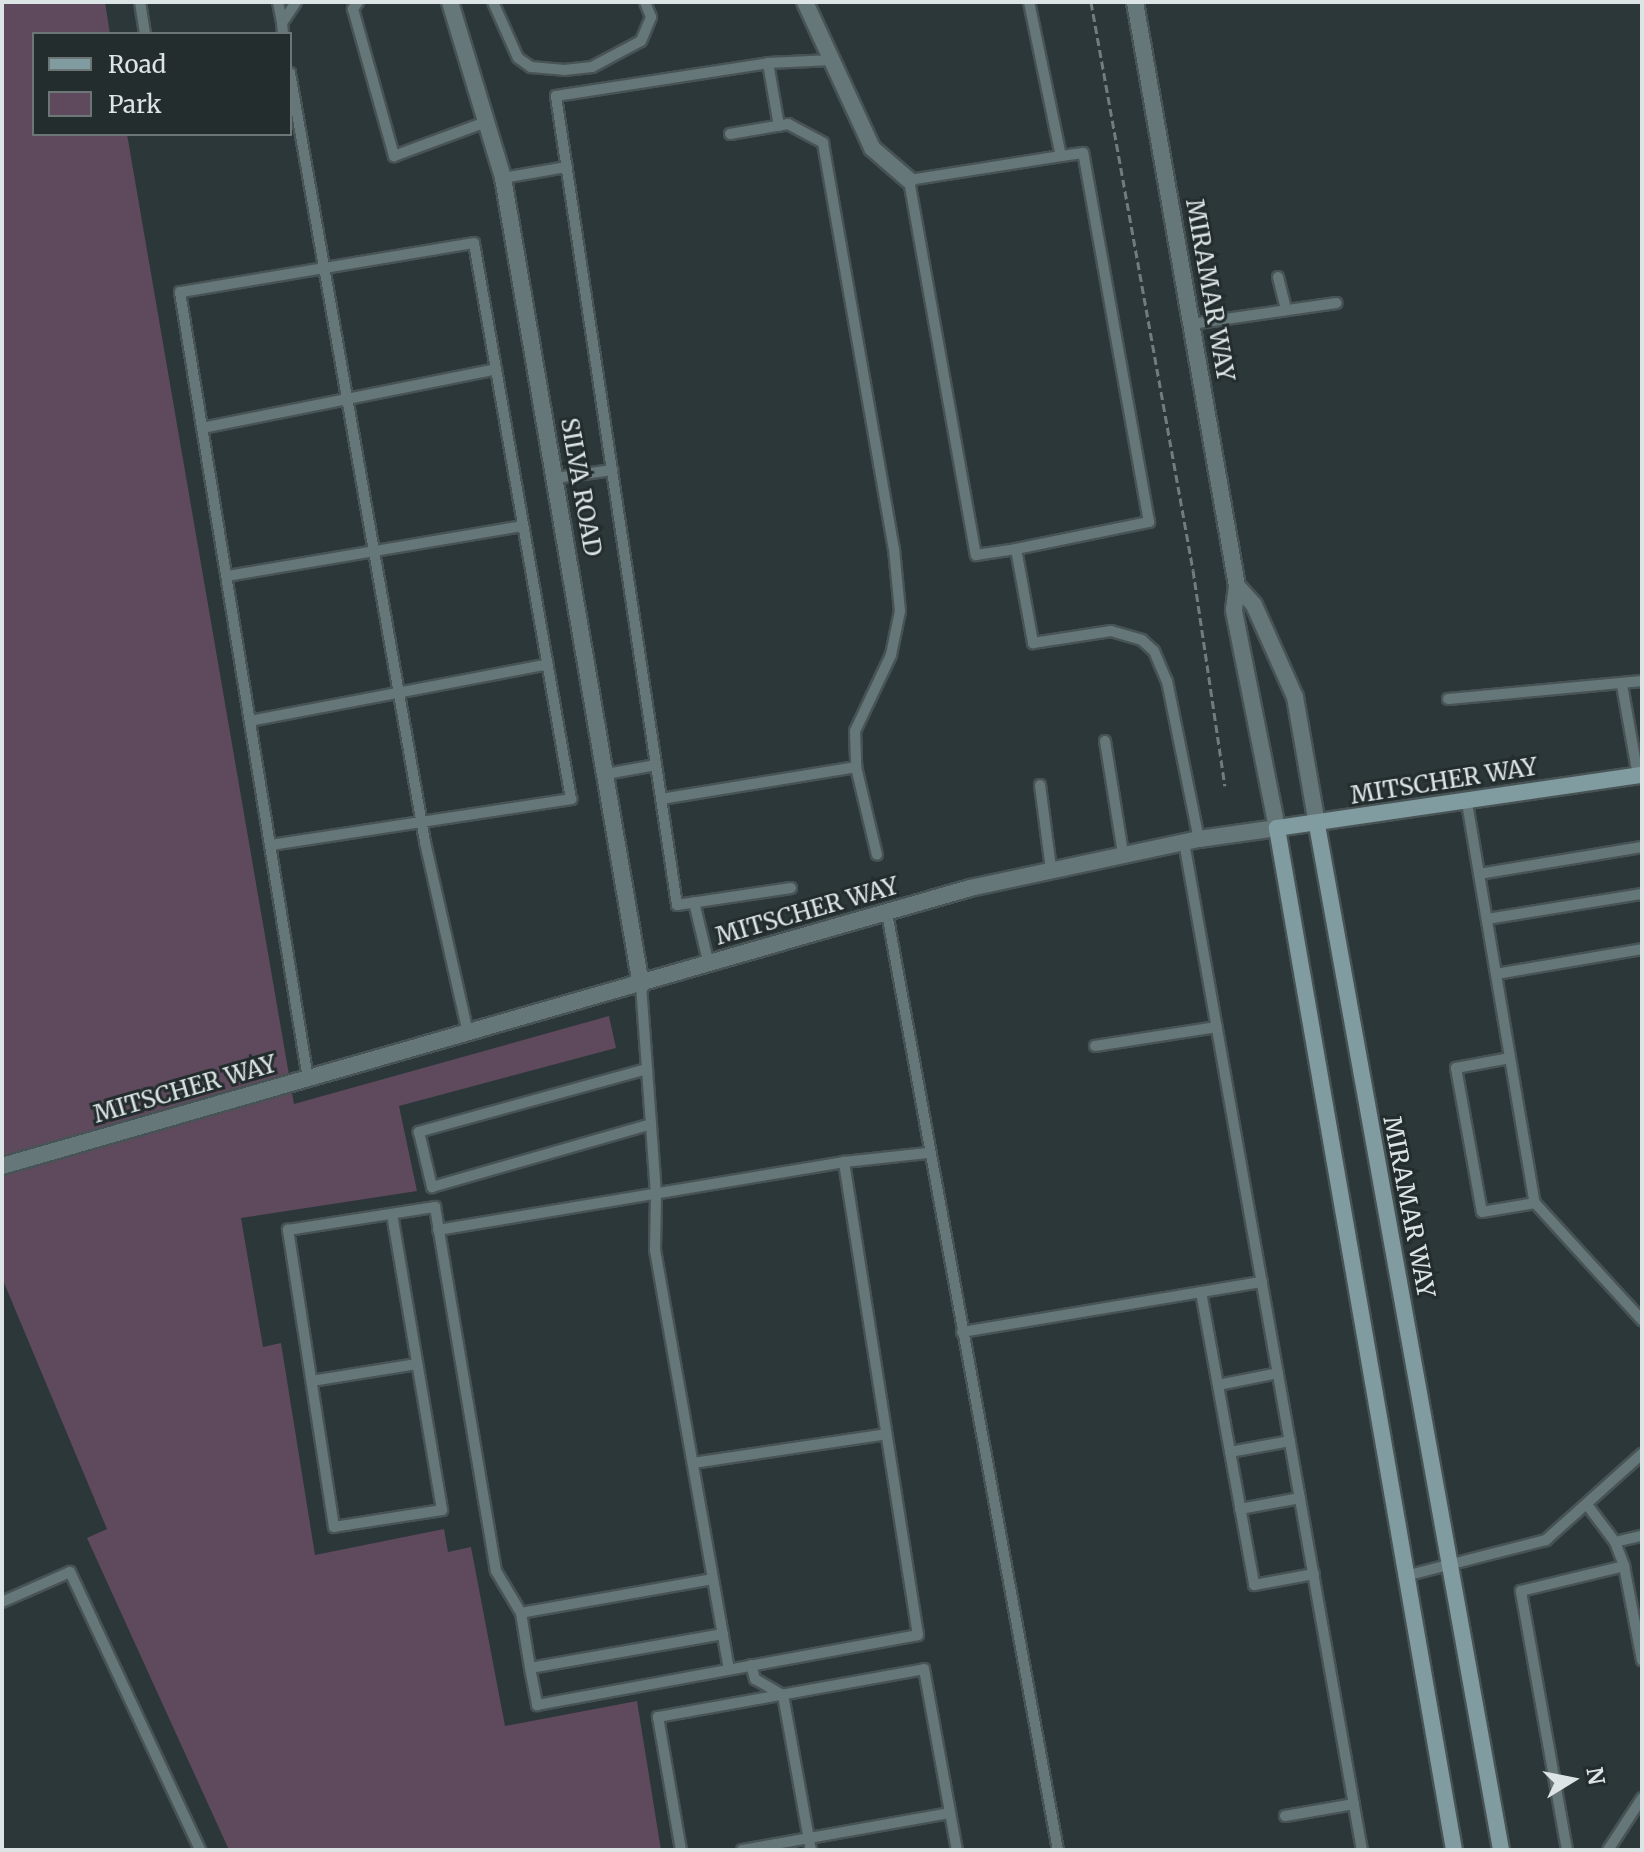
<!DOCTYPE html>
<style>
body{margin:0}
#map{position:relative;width:1644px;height:1852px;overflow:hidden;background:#2c3739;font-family:Merriweather,serif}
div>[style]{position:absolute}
.green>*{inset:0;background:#5f495d}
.path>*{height:3px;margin-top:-1.5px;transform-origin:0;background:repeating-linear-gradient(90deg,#727c7d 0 8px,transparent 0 12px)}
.roads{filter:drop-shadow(2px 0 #485355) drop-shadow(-2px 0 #485355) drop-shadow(0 2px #485355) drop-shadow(0 -2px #485355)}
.service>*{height:10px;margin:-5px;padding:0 5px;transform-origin:5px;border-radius:5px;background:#66777a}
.minor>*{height:16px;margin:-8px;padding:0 8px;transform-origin:8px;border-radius:8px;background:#66777a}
.tertiary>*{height:16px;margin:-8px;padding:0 8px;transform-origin:8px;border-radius:8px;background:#66777a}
.secondary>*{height:16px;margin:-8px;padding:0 8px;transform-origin:8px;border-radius:8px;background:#819ca0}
span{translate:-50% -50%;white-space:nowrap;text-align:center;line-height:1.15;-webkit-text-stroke:6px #232d2e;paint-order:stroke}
.street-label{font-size:24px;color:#dde4e5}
.frame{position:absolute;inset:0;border:4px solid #dde4e5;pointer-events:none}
.legend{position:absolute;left:32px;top:32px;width:260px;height:104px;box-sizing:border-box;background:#232d2e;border:2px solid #6d7677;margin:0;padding:10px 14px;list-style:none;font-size:24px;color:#dde4e5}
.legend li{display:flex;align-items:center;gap:16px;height:40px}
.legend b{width:40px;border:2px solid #6d7677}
.north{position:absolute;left:1532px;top:1740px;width:80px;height:80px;-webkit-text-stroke:6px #232d2e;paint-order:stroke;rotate:80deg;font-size:22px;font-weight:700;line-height:32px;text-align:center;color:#dde4e5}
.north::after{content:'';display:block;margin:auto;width:28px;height:36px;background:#dde4e5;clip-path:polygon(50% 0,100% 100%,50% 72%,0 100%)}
</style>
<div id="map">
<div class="green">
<div style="clip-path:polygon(2px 2px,105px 2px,110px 34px,34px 34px,34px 134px,127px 134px,294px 1104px,609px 1016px,616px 1048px,399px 1106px,417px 1191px,241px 1218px,263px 1347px,281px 1343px,315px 1555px,444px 1529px,448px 1552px,471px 1547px,505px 1726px,637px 1701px,661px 1850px,229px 1850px,87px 1538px,107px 1529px,2px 1278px)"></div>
</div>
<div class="path">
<div style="left:1091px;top:2px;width:577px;rotate:79.82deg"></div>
<div style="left:1193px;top:570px;width:218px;rotate:81.6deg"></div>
</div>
<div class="roads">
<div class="service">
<div style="left:140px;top:2px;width:32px;rotate:81deg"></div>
<div style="left:278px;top:2px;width:21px;rotate:79deg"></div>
<div style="left:358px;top:2px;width:9px;rotate:126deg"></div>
<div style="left:353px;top:9px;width:153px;rotate:74.4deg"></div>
<div style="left:394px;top:156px;width:98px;rotate:-20.3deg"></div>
<div style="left:493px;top:2px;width:61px;rotate:65.9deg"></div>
<div style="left:518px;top:58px;width:16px;rotate:35deg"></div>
<div style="left:531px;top:67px;width:33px;rotate:5deg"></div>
<div style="left:564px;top:70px;width:28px;rotate:-6deg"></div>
<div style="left:592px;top:67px;width:55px;rotate:-28deg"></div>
<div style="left:641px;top:41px;width:26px;rotate:-67deg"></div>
<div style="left:651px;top:17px;width:16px;rotate:-112deg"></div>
<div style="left:1029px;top:2px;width:157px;rotate:78.3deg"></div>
<div style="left:1061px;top:156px;width:154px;rotate:171deg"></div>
<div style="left:909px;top:180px;width:381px;rotate:79.9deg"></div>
<div style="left:976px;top:555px;width:40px;rotate:-8.5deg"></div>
<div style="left:1016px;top:549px;width:96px;rotate:79.7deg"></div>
<div style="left:1033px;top:643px;width:79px;rotate:-8.7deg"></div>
<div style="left:1111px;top:631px;width:32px;rotate:16deg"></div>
<div style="left:1142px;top:640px;width:16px;rotate:43deg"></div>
<div style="left:1154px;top:651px;width:33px;rotate:67deg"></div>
<div style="left:1167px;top:681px;width:161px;rotate:78.6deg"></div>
<div style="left:283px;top:34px;width:11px;rotate:-95deg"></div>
<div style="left:282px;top:23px;width:25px;rotate:-56deg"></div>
<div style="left:768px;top:63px;width:64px;rotate:80.1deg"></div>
<div style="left:290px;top:73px;width:781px;rotate:80.04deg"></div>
<div style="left:425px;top:842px;width:196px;rotate:77.3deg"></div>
<div style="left:730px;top:134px;width:59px;rotate:-9.8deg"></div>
<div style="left:788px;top:124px;width:40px;rotate:28deg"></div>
<div style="left:823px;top:143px;width:412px;rotate:80.1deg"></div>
<div style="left:894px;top:549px;width:62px;rotate:84.5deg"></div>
<div style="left:900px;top:611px;width:45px;rotate:101.6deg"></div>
<div style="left:891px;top:655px;width:84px;rotate:115.3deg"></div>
<div style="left:855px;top:731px;width:36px;rotate:88deg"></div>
<div style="left:856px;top:767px;width:90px;rotate:76.6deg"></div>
<div style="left:503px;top:178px;width:65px;rotate:-9.8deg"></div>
<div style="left:1278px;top:277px;width:34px;rotate:76deg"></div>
<div style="left:1191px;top:324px;width:147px;rotate:-8.2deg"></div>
<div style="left:202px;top:428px;width:300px;rotate:-11.3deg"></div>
<div style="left:555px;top:478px;width:58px;rotate:-8deg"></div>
<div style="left:1016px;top:549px;width:136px;rotate:-11.5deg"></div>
<div style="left:1149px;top:522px;width:375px;rotate:-100.1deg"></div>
<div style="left:1083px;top:153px;width:22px;rotate:172deg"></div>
<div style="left:227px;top:576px;width:300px;rotate:-9.6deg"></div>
<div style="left:1622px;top:685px;width:92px;rotate:80deg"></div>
<div style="left:1448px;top:699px;width:195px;rotate:-5.3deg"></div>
<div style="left:250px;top:721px;width:303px;rotate:-10.8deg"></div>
<div style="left:1105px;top:741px;width:114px;rotate:80.9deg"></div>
<div style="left:606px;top:774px;width:51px;rotate:-10.2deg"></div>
<div style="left:1040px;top:785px;width:85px;rotate:82.5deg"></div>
<div style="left:661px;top:799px;width:198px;rotate:-9.3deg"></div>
<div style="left:1467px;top:803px;width:406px;rotate:80.4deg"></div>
<div style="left:1535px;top:1203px;width:159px;rotate:47.6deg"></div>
<div style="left:1184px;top:842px;width:1024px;rotate:79.99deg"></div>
<div style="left:271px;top:845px;width:304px;rotate:-8.7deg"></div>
<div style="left:571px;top:799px;width:564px;rotate:-99.9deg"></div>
<div style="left:474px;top:243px;width:298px;rotate:170.5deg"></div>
<div style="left:180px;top:292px;width:797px;rotate:80.76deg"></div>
<div style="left:1479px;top:874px;width:165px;rotate:-9.4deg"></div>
<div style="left:791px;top:888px;width:115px;rotate:171.5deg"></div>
<div style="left:677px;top:905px;width:818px;rotate:-98.51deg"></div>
<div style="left:556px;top:96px;width:215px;rotate:-8.8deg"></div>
<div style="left:768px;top:63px;width:64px;rotate:-2.7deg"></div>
<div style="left:694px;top:902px;width:65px;rotate:76.6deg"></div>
<div style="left:887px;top:913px;width:952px;rotate:79.66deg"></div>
<div style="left:1487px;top:919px;width:157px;rotate:-9.2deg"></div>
<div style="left:1496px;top:974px;width:148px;rotate:-9.7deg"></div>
<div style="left:641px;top:985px;width:210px;rotate:85.9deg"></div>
<div style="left:656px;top:1194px;width:56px;rotate:91deg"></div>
<div style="left:655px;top:1250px;width:425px;rotate:80deg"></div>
<div style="left:1095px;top:1046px;width:123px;rotate:-8.9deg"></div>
<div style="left:1510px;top:1058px;width:55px;rotate:169.5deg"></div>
<div style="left:1456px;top:1068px;width:146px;rotate:79.8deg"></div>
<div style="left:1482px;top:1212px;width:54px;rotate:-9.6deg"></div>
<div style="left:647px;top:1069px;width:237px;rotate:164.6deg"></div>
<div style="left:419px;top:1132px;width:57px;rotate:76.7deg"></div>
<div style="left:432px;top:1187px;width:228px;rotate:-16deg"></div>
<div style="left:392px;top:1214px;width:300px;rotate:80.4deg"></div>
<div style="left:442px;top:1510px;width:109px;rotate:171.1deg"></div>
<div style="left:334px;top:1527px;width:301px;rotate:-98.8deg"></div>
<div style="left:288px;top:1230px;width:149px;rotate:-8.9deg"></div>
<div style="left:435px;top:1207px;width:369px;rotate:80.5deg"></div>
<div style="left:496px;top:1571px;width:49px;rotate:59.2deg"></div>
<div style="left:438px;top:1230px;width:412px;rotate:-9.5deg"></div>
<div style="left:844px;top:1162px;width:84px;rotate:-6.1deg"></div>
<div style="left:1201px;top:1292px;width:298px;rotate:79.7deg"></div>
<div style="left:1254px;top:1585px;width:61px;rotate:-10.4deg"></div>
<div style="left:962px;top:1332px;width:304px;rotate:-9.5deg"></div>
<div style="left:312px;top:1381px;width:106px;rotate:-9.2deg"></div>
<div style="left:1218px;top:1385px;width:61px;rotate:-11.3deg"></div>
<div style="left:1230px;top:1452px;width:61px;rotate:-10.4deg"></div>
<div style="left:693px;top:1463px;width:195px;rotate:-8.5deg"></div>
<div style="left:1588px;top:1506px;width:45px;rotate:53.1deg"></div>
<div style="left:1615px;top:1542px;width:26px;rotate:69deg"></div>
<div style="left:1624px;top:1566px;width:96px;rotate:79.2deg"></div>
<div style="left:1240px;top:1509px;width:61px;rotate:-10.4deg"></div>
<div style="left:1615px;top:1542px;width:28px;rotate:-13deg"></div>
<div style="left:1405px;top:1576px;width:146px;rotate:-14.3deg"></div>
<div style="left:1546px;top:1540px;width:129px;rotate:-41.9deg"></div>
<div style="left:713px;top:1579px;width:195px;rotate:170deg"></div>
<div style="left:521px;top:1613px;width:56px;rotate:80.7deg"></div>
<div style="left:530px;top:1668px;width:196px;rotate:-10deg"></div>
<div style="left:2px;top:1602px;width:74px;rotate:-23.8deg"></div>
<div style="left:70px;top:1572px;width:307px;rotate:64.9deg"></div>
<div style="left:751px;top:1665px;width:15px;rotate:74deg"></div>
<div style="left:755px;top:1679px;width:32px;rotate:30deg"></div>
<div style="left:783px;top:1695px;width:158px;rotate:79.8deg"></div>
<div style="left:530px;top:1668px;width:38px;rotate:79deg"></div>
<div style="left:537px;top:1705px;width:387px;rotate:-10.4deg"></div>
<div style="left:918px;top:1635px;width:479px;rotate:-98.9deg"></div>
<div style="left:1285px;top:1816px;width:70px;rotate:-9.9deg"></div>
<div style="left:681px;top:1850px;width:135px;rotate:-99.8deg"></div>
<div style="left:658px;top:1717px;width:270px;rotate:-10.2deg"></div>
<div style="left:924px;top:1669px;width:184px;rotate:79.7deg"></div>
<div style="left:742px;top:1850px;width:211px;rotate:-10.1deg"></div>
<div style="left:1567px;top:1850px;width:263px;rotate:-100.1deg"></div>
<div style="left:1521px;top:1591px;width:106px;rotate:-13.6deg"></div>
<div style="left:1608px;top:1850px;width:62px;rotate:-56.8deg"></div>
</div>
<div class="minor">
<div style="left:450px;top:2px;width:184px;rotate:73.2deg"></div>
<div style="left:503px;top:178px;width:819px;rotate:80.3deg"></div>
<div style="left:805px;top:2px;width:161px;rotate:65.3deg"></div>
<div style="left:872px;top:148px;width:49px;rotate:40.9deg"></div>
</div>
<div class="tertiary">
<div style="left:1237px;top:586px;width:25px;rotate:48deg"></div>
<div style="left:1254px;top:605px;width:101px;rotate:66deg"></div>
<div style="left:1295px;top:697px;width:130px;rotate:80.2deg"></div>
<div style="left:2px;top:1166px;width:1007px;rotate:-16.02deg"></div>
<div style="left:970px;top:888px;width:234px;rotate:-12.1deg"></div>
<div style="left:1199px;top:839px;width:79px;rotate:-8deg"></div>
<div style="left:1277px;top:828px;width:222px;rotate:-101.2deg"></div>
<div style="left:1234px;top:610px;width:24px;rotate:-83deg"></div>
<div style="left:1237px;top:586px;width:593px;rotate:-99.91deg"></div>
</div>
<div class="secondary">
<div style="left:1317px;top:825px;width:1041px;rotate:79.82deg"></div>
<div style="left:1454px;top:1850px;width:1037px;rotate:-99.83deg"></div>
<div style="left:1277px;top:828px;width:369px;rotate:-8.3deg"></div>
</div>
</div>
<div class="street-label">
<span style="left:1210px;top:290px;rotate:80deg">MIRAMAR WAY</span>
<span style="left:581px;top:487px;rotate:80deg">SILVA ROAD</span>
<span style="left:1444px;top:781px;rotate:-9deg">MITSCHER WAY</span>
<span style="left:807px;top:911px;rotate:-16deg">MITSCHER WAY</span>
<span style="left:185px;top:1089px;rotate:-16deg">MITSCHER WAY</span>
<span style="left:1409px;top:1207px;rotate:79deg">MIRAMAR WAY</span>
</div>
<div class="frame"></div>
<ul class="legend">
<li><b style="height:10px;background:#819ca0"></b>Road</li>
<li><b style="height:22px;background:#5f495d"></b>Park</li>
</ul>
<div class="north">N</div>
</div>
